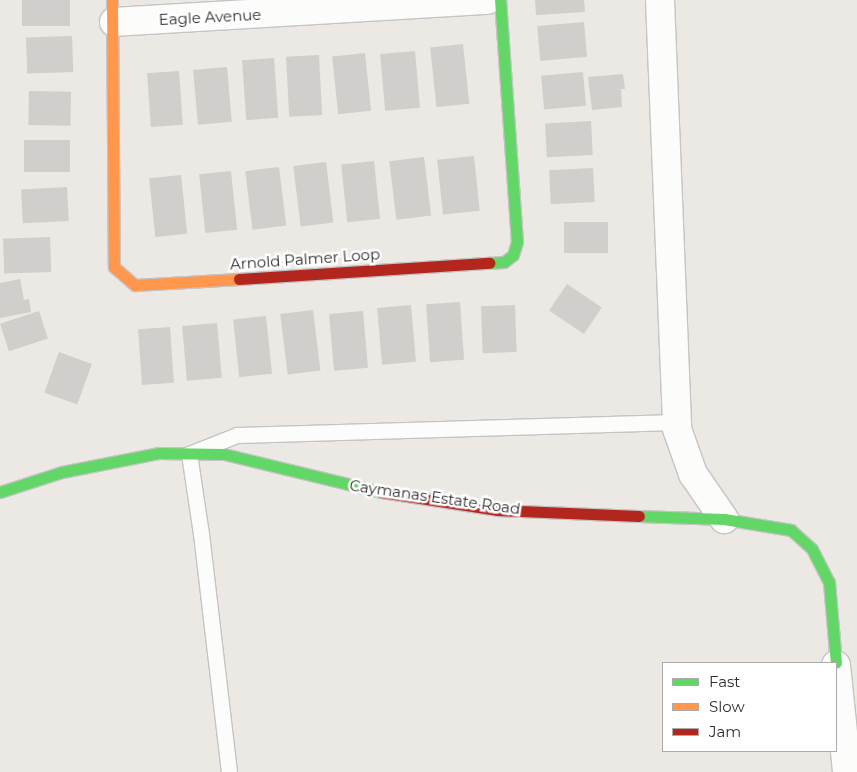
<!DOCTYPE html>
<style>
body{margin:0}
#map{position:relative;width:857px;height:772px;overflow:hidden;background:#ece8e4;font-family:Montserrat,sans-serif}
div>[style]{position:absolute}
.building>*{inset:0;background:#d1cecb;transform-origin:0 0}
.roads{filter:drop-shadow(1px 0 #c5c4c5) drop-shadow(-1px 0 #c5c4c5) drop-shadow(0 1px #c5c4c5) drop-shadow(0 -1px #c5c4c5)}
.lane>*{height:15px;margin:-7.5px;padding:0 7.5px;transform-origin:7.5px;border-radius:7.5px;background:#fcfcfb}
.street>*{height:28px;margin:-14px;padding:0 14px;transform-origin:14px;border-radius:14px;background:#fcfcfb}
.fast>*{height:11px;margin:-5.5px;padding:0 5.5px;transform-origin:5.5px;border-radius:5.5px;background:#63d668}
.slow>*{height:11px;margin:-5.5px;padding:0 5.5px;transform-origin:5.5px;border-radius:5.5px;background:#ff974d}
.jam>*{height:11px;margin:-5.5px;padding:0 5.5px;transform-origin:5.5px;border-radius:5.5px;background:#b3261e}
span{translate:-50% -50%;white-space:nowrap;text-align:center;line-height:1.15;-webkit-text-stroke:5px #fff;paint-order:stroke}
.street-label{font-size:15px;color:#2e2e2e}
.legend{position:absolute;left:662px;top:662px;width:175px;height:90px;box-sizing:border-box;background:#fff;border:1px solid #ababab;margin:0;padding:6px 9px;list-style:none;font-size:15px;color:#2e2e2e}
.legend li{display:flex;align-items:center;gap:10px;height:25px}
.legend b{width:25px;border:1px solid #ababab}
</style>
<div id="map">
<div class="building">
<div style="left:22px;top:0;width:48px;height:26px"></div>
<div style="clip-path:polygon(535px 0,584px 0,585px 12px,536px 15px)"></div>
<div style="left:584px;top:22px;width:35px;height:47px;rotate:85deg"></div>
<div style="left:72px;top:36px;width:36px;height:46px;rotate:88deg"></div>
<div style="left:463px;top:44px;width:60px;height:33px;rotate:84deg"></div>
<div style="left:415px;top:51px;width:57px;height:35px;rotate:85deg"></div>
<div style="left:365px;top:53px;width:58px;height:33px;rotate:84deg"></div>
<div style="left:319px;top:55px;width:60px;height:33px;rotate:87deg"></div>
<div style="left:274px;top:58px;width:60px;height:32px;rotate:86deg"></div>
<div style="left:227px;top:67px;width:55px;height:34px;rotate:85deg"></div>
<div style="left:179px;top:71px;width:54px;height:32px;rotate:86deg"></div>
<div style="left:583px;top:72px;width:34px;height:42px;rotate:85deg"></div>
<div style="clip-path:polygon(623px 74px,625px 89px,621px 89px,622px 107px,592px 110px,588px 77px)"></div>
<div style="left:29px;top:91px;width:42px;height:34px;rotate:1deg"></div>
<div style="left:591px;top:121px;width:34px;height:46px;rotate:87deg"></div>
<div style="left:70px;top:140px;width:32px;height:46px;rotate:90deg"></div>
<div style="left:474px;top:156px;width:55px;height:37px;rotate:84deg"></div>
<div style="left:424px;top:157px;width:59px;height:35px;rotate:83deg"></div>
<div style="left:374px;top:161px;width:58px;height:33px;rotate:84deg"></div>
<div style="left:326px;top:162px;width:61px;height:33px;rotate:83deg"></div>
<div style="left:279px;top:167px;width:59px;height:34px;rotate:83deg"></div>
<div style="left:593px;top:168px;width:34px;height:44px;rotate:87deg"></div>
<div style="left:231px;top:171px;width:59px;height:32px;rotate:84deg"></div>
<div style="left:181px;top:175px;width:59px;height:32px;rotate:84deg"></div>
<div style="left:67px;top:187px;width:34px;height:46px;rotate:87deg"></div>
<div style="left:564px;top:222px;width:44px;height:31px"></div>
<div style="left:50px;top:237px;width:35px;height:47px;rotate:88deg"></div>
<div style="clip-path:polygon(20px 279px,24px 300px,29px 299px,31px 312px,0 318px,0 283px)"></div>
<div style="left:567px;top:284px;width:42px;height:32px;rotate:34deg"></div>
<div style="left:460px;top:302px;width:58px;height:34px;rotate:86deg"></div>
<div style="left:411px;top:305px;width:57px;height:34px;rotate:85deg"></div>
<div style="left:515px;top:305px;width:47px;height:34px;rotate:88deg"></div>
<div style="left:313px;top:310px;width:61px;height:33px;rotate:83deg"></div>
<div style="left:39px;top:311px;width:29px;height:41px;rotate:72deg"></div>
<div style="left:363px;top:311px;width:57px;height:34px;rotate:85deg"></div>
<div style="left:266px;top:316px;width:58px;height:33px;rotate:84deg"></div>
<div style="left:217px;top:323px;width:55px;height:35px;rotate:85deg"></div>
<div style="left:170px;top:327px;width:56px;height:32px;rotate:86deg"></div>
<div style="left:59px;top:352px;width:35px;height:43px;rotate:20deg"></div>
</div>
<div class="roads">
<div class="lane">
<div style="left:229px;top:772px;width:240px;rotate:-96.7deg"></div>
<div style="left:201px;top:534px;width:81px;rotate:-98.5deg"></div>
<div style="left:189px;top:454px;width:52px;rotate:-21.6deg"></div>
<div style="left:237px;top:435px;width:440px;rotate:-1.7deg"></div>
</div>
<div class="street">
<div style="left:660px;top:0;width:429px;rotate:87.7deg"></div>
<div style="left:677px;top:429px;width:48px;rotate:70.4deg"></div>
<div style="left:693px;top:474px;width:55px;rotate:55.4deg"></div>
<div style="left:114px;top:22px;width:374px;rotate:-3.4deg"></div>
<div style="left:836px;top:665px;width:108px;rotate:84.1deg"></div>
</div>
<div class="fast">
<div style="left:489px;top:263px;width:15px;rotate:-4deg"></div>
<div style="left:504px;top:262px;width:11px;rotate:-38deg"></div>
<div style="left:513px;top:255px;width:14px;rotate:-73deg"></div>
<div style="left:517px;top:242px;width:243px;rotate:-94deg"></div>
<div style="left:0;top:492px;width:65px;rotate:-17.9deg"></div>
<div style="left:62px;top:472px;width:99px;rotate:-11.1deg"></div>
<div style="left:159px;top:453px;width:65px;rotate:0.9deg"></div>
<div style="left:224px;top:454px;width:162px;rotate:13.6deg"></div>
<div style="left:639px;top:516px;width:85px;rotate:2deg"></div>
<div style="left:724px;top:519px;width:68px;rotate:9.3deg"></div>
<div style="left:791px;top:530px;width:28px;rotate:42deg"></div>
<div style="left:812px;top:549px;width:37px;rotate:63deg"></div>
<div style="left:829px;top:582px;width:81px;rotate:85.1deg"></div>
</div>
<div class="slow">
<div style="left:112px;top:0;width:267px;rotate:89.6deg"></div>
<div style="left:114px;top:267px;width:28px;rotate:41deg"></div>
<div style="left:135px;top:285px;width:104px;rotate:-3.3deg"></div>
</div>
<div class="jam">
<div style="left:239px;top:279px;width:251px;rotate:-3.7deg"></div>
<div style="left:381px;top:492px;width:117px;rotate:8.8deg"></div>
<div style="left:497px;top:510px;width:142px;rotate:2.4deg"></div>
</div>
</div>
<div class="street-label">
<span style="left:210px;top:17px;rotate:-3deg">Eagle Avenue</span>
<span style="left:305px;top:259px;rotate:-4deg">Arnold Palmer Loop</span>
<span style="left:435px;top:497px;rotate:8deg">Caymanas Estate Road</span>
</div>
<ul class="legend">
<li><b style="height:6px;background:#63d668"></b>Fast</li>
<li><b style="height:6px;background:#ff974d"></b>Slow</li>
<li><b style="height:6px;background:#b3261e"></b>Jam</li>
</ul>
</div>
